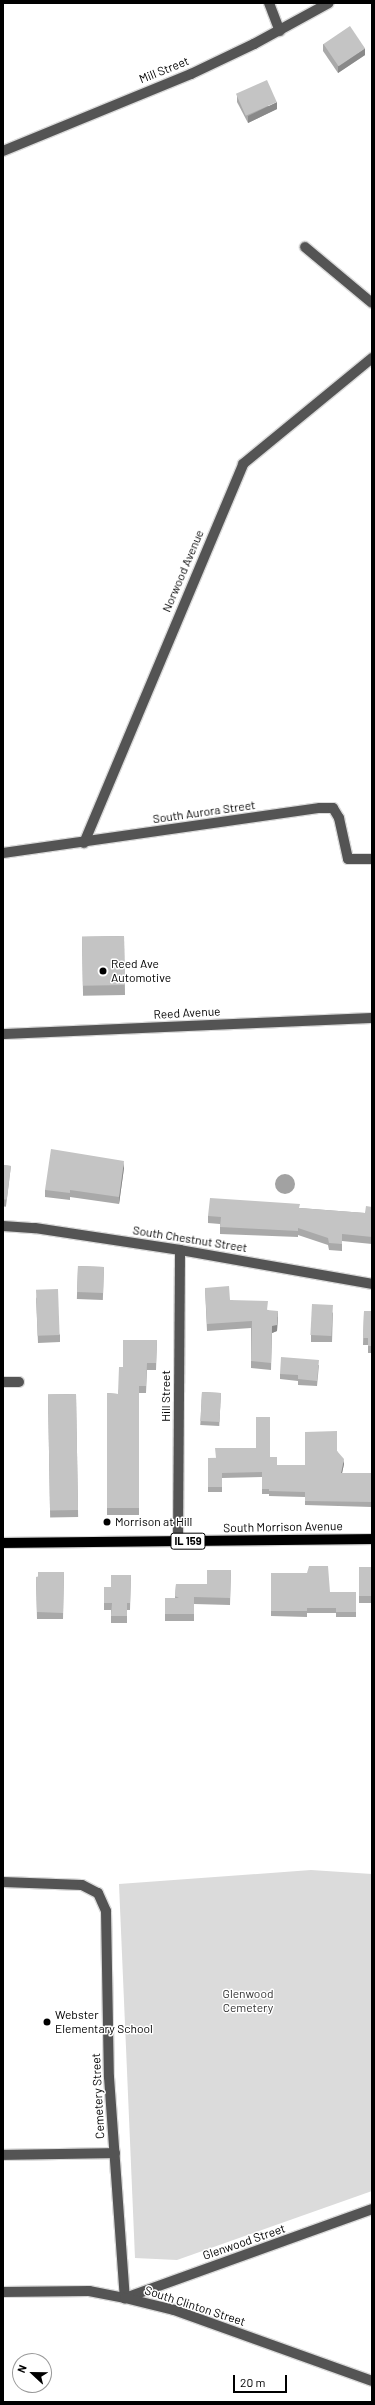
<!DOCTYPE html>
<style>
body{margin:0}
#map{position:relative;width:375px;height:2405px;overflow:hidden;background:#fff;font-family:Barlow,sans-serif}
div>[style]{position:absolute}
.green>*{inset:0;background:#dbdbdb}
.water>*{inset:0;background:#a2a2a2}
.round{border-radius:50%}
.roads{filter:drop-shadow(1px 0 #dbdbdb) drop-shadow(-1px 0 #dbdbdb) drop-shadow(0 1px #dbdbdb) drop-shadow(0 -1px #dbdbdb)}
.minor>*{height:10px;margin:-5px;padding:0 5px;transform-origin:5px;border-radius:5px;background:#545454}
.major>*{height:10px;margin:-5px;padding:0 5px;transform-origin:5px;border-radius:5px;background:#000}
.wall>*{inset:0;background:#a9a9a9;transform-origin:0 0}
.shaded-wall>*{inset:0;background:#898989}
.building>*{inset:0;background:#c4c4c4;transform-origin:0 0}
.dots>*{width:11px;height:11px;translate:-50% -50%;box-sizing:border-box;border:2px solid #fff;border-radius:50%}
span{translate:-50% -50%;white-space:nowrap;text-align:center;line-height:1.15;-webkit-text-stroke:3px #fff;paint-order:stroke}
.shield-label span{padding:1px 3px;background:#fff;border:1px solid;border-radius:3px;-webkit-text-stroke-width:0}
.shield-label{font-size:11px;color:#000;font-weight:700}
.street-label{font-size:12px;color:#000}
.poi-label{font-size:12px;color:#000}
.left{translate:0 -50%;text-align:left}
.park-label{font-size:12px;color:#323232}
.frame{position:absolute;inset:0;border:4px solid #000;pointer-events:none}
.north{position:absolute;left:12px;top:2353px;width:40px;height:40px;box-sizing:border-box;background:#fff;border:1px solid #999;border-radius:50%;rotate:292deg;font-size:11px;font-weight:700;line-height:16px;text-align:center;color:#000}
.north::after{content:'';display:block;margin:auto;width:14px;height:18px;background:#000;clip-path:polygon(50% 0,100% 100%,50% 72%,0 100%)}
.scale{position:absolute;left:233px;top:2375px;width:54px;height:18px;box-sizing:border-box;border:2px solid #000;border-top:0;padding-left:5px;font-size:12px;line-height:14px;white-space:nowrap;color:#000;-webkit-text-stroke:3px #fff;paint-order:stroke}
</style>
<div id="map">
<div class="green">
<div style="clip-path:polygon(311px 1870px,372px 1874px,372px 2191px,177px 2260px,135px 2258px,119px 1884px)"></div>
</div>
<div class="water">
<div class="round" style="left:275px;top:1174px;width:20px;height:20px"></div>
</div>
<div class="roads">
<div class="minor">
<div style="left:269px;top:3px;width:30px;rotate:69deg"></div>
<div style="left:3px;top:151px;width:203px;rotate:-22.3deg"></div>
<div style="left:191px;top:74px;width:70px;rotate:-25.5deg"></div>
<div style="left:254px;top:44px;width:85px;rotate:-28.7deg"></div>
<div style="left:305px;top:247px;width:87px;rotate:39.9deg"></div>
<div style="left:84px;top:843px;width:411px;rotate:-67.2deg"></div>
<div style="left:243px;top:464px;width:167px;rotate:-39.4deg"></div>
<div style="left:3px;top:853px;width:320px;rotate:-8.1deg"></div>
<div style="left:320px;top:808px;width:13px"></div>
<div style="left:333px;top:808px;width:12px;rotate:59deg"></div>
<div style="left:339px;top:818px;width:42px;rotate:77.6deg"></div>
<div style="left:348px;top:859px;width:24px"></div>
<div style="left:3px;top:1034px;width:369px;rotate:-2.5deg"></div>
<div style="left:3px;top:1226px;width:32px;rotate:4deg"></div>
<div style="left:35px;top:1228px;width:147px;rotate:8.6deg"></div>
<div style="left:180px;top:1250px;width:195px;rotate:10deg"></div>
<div style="left:3px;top:1382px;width:16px"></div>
<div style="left:178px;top:1541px;width:291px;rotate:-89.6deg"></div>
<div style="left:3px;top:1882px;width:79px;rotate:2.2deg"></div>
<div style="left:82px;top:1885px;width:18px;rotate:27deg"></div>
<div style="left:98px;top:1893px;width:20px;rotate:66deg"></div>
<div style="left:106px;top:1911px;width:166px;rotate:89deg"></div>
<div style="left:109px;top:2077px;width:222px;rotate:85.9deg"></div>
<div style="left:125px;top:2298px;width:263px;rotate:-19.8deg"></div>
<div style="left:3px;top:2155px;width:112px;rotate:-1deg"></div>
<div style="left:3px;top:2292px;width:86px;rotate:-0.7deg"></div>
<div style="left:89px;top:2291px;width:37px;rotate:11deg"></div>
<div style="left:125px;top:2298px;width:50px;rotate:13.8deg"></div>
<div style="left:174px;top:2310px;width:210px;rotate:19.7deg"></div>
</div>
<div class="major">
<div style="left:3px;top:1543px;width:369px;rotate:-0.6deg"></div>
</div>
</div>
<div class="wall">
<div style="clip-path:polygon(323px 44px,365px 55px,338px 73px,323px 51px)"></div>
<div style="clip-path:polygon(237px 95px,277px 109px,248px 123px,237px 102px)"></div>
<div style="left:124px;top:936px;width:59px;height:42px;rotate:89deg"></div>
<div style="left:3px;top:1165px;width:8px;height:41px;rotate:7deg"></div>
<div style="clip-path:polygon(124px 1168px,119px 1204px,70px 1197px,70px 1200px,45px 1197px,45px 1190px)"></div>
<div style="clip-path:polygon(372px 1207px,372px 1244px,342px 1241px,342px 1251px,329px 1250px,328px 1245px,298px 1235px,298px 1237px,220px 1234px,220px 1224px,208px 1223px,208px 1216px,300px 1208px,365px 1213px)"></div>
<div style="left:78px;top:1266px;width:26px;height:33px;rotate:2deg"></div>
<div style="clip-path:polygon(205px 1288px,230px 1300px,268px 1310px,278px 1317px,277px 1331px,272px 1333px,271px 1370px,251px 1368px,251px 1328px,207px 1331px)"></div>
<div style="clip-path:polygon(36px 1297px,60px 1335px,60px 1342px,38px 1343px)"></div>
<div style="clip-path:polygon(364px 1311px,372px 1311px,372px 1353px,368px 1353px,368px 1345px,363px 1345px)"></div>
<div style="clip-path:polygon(333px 1312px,332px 1342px,311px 1342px,311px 1335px)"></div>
<div style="clip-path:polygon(157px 1340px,156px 1370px,147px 1370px,146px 1393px,139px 1393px,139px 1515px,107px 1515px,107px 1393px,118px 1394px,123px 1367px)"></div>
<div style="clip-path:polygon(319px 1365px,317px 1386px,298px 1385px,298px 1381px,280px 1379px,280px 1374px)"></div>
<div style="left:202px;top:1392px;width:19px;height:33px;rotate:3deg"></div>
<div style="left:76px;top:1394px;width:123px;height:28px;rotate:89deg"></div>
<div style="clip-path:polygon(337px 1451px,344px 1464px,342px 1473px,372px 1473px,372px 1507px,305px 1505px,305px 1497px,269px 1496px,269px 1494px,262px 1494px,262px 1477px,222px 1478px,222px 1492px,208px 1492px,208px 1458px,270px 1457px,277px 1465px,305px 1465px)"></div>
<div style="left:359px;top:1567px;width:13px;height:36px"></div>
<div style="clip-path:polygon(231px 1570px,230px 1605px,194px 1604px,194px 1621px,165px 1621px,165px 1598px,175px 1598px,176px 1584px,207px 1584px)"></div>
<div style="clip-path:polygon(64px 1572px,63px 1619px,37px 1619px,36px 1577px)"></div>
<div style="clip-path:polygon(271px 1573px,330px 1592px,356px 1592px,356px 1617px,336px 1617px,336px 1613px,307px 1613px,307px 1617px,271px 1616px)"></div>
<div style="clip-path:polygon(131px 1575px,130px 1610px,127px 1610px,127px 1623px,111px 1623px,111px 1610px,104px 1610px,104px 1587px,111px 1587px)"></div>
</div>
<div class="shaded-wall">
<div style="clip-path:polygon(365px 48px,365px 55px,338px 73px,338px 66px)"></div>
<div style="clip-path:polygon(277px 102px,277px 109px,248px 123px,248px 116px)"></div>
<div style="clip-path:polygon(124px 1161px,124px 1168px,119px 1204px,119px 1197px)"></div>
<div style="clip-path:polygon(278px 1311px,277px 1331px,272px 1333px,271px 1370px,272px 1326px)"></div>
<div style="clip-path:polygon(344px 1459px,344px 1464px,341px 1478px,341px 1473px)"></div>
</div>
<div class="building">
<div style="left:350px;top:26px;width:27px;height:32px;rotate:56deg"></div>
<div style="left:267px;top:80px;width:24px;height:34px;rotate:66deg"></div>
<div style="left:124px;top:936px;width:49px;height:42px;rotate:89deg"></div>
<div style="clip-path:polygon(51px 1149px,124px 1161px,119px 1197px,70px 1190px,70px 1193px,45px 1190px)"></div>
<div style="left:3px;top:1165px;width:8px;height:34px;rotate:7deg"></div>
<div style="clip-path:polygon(210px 1198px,300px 1204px,299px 1208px,365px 1213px,366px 1206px,372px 1207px,372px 1237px,342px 1234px,342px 1244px,329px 1243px,328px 1238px,298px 1228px,298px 1231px,220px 1227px,221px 1217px,208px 1216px)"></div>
<div style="left:78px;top:1266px;width:26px;height:26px;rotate:2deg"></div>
<div style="clip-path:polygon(229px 1286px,230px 1300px,268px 1301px,267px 1310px,278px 1311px,277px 1325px,272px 1326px,271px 1363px,251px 1361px,252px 1321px,207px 1324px,205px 1288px)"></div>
<div style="left:58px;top:1289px;width:46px;height:22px;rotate:88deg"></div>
<div style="left:312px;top:1304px;width:21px;height:31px;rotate:3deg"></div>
<div style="clip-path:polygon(364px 1311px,372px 1311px,372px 1346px,368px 1346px,368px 1338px,363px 1338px)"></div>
<div style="clip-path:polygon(123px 1340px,157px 1340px,156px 1363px,147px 1363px,146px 1386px,139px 1386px,139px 1508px,107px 1508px,107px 1393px,118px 1394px,119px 1367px,123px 1367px)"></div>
<div style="clip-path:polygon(281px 1357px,319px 1360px,317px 1381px,298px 1379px,298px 1375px,280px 1374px)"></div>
<div style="left:202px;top:1392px;width:19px;height:29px;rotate:3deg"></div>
<div style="left:76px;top:1394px;width:116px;height:28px;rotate:89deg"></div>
<div style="clip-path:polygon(256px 1417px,270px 1417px,270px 1457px,277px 1457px,277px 1465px,305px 1465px,305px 1432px,337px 1431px,337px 1451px,344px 1459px,341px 1473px,372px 1473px,372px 1502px,305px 1501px,305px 1492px,269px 1491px,269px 1489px,262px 1489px,262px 1472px,222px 1473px,222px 1487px,208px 1487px,208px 1458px,216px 1458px,215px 1448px,256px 1448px)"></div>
<div style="clip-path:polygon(309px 1566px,328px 1566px,330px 1592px,356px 1592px,356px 1612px,336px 1612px,336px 1608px,307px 1608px,307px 1611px,271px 1611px,271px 1573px,307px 1573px)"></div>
<div style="left:359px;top:1567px;width:13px;height:29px"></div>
<div style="clip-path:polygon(207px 1570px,231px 1570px,230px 1598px,194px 1597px,194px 1614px,165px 1614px,165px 1598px,179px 1598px,175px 1596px,176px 1584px,207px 1584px)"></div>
<div style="clip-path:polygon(38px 1572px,64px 1572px,63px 1613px,37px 1612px,36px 1577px,38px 1577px)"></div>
<div style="clip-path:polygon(111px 1575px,131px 1575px,130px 1603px,127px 1603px,127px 1616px,111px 1616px,112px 1603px,104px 1603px,104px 1587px,111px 1587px)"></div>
</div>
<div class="dots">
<div style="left:103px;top:971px;background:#000"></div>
<div style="left:107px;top:1522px;background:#000"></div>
<div style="left:47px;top:2022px;background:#000"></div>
</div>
<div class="shield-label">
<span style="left:188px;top:1541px">IL 159</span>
</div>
<div class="street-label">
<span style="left:164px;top:70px;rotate:-22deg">Mill Street</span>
<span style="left:183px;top:571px;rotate:-67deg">Norwood Avenue</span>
<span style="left:204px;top:812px;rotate:-8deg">South Aurora Street</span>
<span style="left:187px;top:1013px;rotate:-3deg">Reed Avenue</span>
<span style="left:190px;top:1239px;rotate:9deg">South Chestnut Street</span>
<span style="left:166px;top:1396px;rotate:-90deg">Hill Street</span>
<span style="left:283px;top:1527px;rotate:-1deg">South Morrison Avenue</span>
<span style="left:98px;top:2096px;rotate:-93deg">Cemetery Street</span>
<span style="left:244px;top:2242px;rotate:-19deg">Glenwood Street</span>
<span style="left:195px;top:2306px;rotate:18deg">South Clinton Street</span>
</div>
<div class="poi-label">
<span class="left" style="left:111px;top:971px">Reed Ave<br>Automotive</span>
<span class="left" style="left:115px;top:1522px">Morrison at Hill</span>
<span class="left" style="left:55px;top:2022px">Webster<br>Elementary School</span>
</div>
<div class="park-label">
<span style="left:248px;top:2001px">Glenwood<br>Cemetery</span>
</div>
<div class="frame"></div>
<div class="north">N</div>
<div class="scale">20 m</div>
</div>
